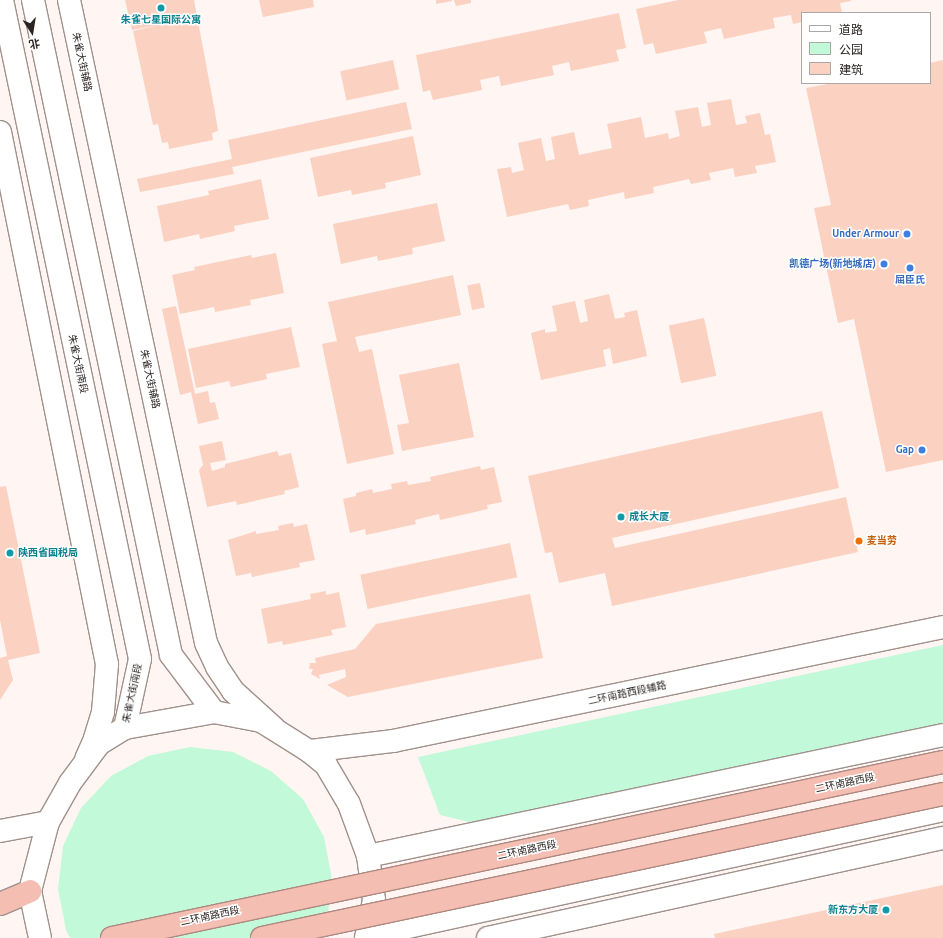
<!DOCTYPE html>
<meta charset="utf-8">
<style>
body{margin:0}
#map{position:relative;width:943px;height:938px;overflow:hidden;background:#fff5f2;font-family:Ubuntu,"Noto Sans SC",sans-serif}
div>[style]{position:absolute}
.green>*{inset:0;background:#c2f9d8}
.building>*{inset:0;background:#fbd1c1;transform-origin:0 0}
.roads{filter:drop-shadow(1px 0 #a0918c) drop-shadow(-1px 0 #a0918c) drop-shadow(0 1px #a0918c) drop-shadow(0 -1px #a0918c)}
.street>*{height:22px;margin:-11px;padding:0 11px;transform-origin:11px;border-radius:11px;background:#fff}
.secondary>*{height:22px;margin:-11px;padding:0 11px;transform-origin:11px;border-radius:11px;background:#fff}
.highway>*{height:22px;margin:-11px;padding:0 11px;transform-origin:11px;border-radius:11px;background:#f4beb2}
.bridges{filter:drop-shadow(1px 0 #ad8880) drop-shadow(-1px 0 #ad8880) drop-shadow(0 1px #ad8880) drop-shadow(0 -1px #ad8880)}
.highway-bridge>*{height:22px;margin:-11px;padding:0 11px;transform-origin:11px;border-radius:11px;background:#f4beb2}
.dots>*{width:11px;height:11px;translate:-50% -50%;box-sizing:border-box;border:2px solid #fff;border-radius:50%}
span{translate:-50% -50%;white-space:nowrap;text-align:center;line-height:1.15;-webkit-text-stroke:3px #fff;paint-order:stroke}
.culture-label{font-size:10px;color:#0d838f;font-weight:700}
.left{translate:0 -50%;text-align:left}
.right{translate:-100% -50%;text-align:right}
.street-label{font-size:10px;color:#2a2422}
.shop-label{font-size:10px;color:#366cbe;font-weight:700}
.food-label{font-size:10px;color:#c56008;font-weight:700}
.legend{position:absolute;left:801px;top:12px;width:130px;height:72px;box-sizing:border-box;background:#fff;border:1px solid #aaa7a7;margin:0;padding:5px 7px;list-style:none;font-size:12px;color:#2a2422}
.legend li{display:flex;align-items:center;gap:8px;height:20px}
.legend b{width:20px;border:1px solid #aaa7a7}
.north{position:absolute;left:12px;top:12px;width:40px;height:40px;-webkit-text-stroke:3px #fff;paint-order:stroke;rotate:168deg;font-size:11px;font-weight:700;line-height:16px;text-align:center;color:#2a2422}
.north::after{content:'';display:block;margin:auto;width:14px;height:18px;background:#2a2422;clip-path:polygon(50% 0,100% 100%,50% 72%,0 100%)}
</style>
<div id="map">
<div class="green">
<div style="clip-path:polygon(943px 645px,943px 727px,478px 824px,440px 815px,418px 757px)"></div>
<div style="clip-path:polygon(190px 747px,233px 752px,271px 771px,303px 799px,324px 837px,332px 879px,327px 921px,319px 938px,70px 938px,66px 930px,58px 889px,63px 846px,81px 808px,111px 776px,148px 756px)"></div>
</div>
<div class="building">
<div style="clip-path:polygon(125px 0,194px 0,215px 112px,218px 131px,212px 133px,213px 140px,169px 149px,168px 142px,162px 143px,158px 124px,153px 125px,133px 31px,164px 24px,132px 30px)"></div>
<div style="clip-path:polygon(259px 0,313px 0,314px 7px,263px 17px)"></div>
<div style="clip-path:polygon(436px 0,452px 0,452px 1px,436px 4px)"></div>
<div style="clip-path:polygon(454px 0,471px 0,471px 3px,456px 6px)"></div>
<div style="clip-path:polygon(678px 0,851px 0,851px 1px,840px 3px,842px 13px,802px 13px,802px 22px,793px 24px,791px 15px,773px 18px,775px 28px,724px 39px,721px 28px,704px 32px,707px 43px,656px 54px,653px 43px,644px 45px,636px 9px)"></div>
<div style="clip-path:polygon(619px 13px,626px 48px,616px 50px,619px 61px,571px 71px,569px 62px,552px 66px,554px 75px,501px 86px,499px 76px,480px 80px,482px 90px,433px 100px,430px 90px,423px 92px,416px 55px)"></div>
<div style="left:393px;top:60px;width:30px;height:54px;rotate:78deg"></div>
<div style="clip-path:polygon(943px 60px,943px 460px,886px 472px,854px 319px,838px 323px,814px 208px,831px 205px,806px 88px,833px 83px,930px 83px,930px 63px)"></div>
<div style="clip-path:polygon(731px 99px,736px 125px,747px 123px,745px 116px,760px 113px,765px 135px,770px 134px,776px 162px,755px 166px,757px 173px,735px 177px,733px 168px,709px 173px,711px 180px,691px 184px,689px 179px,653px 187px,654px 193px,625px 199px,624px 192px,588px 200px,589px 206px,570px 210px,568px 204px,507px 217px,497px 169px,511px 167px,512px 173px,524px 170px,518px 143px,541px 138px,546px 161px,555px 159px,551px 137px,574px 132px,579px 155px,612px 148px,607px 124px,641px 117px,645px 138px,668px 133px,669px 139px,680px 136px,675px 111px,698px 107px,702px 127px,711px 125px,707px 103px)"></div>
<div style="clip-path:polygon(406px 102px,412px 129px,232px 167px,234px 174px,140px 192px,137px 179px,232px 159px,228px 140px)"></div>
<div style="clip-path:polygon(413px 136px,421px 175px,385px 183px,386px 188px,352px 195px,351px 190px,318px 197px,310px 158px)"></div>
<div style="clip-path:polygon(261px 179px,269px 219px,234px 226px,235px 231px,200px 239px,199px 234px,164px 242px,157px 206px,209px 195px,208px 191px)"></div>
<div style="clip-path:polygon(437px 203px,445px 241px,412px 248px,413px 254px,378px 261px,377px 256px,341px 264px,333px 224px)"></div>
<div style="clip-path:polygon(276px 253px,284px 293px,250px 300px,251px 305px,215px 312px,214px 307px,180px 314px,172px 275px,195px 270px,194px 267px,251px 255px,252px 258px)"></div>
<div style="clip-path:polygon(453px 275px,461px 315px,355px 337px,359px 352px,372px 349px,394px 454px,347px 464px,322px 344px,337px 341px,328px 302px)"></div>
<div style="left:480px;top:283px;width:25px;height:13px;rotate:79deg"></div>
<div style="clip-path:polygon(609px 294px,615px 319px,625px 317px,624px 313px,637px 310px,647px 356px,613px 364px,610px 348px,603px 350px,606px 366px,541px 380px,531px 333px,545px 329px,545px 333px,557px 331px,552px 306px,575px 301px,580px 323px,588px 321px,584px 300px)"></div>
<div style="clip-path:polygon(176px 306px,195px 394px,208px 391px,210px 403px,215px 402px,219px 419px,198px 424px,191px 392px,180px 395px,162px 309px)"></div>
<div style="left:704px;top:318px;width:59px;height:36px;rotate:78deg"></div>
<div style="clip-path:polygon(291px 327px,300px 367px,266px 374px,267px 379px,231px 387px,229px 381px,196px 388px,188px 349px)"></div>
<div style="clip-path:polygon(459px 363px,474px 437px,402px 451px,397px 425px,409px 423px,399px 375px)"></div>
<div style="clip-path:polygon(822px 411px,839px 488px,612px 538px,615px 548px,846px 497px,858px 552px,612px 606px,605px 573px,559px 583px,552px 552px,545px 553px,528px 476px)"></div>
<div style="clip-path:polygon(222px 441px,226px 460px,210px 463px,212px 471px,225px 467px,225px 464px,277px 451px,279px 456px,291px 453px,299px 487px,284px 491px,285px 494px,237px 505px,236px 501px,207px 507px,199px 470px,203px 465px,199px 446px)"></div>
<div style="clip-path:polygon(480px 466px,481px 470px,494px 467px,502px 502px,487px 505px,488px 509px,440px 520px,439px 514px,415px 520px,416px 524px,366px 535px,365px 529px,350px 533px,343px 499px,356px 496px,356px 493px,372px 489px,373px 493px,392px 489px,391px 484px,407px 481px,408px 485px,431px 481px,430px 477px)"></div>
<div style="clip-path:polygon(6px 486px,40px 653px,8px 660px,13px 680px,0 700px,0 658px,7px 656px,0 620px,0 487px)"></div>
<div style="clip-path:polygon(293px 523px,294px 527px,307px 524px,315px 560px,299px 563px,300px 567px,252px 577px,251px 573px,236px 576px,228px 540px,256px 531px,256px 534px,279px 530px,278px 526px)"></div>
<div style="left:510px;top:543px;width:35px;height:153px;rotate:78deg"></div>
<div style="clip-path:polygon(326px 591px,326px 595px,339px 592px,346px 627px,331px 630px,333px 635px,283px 645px,282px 641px,268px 644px,261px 609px,311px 599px,310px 594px)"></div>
<div style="clip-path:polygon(530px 594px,543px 658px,348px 697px,327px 685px,346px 677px,345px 669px,319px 675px,320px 679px,311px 674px,313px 669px,309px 669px,310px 663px,316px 663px,315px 658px,355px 649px,376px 624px)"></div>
<div style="clip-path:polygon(943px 885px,943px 938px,715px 938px,714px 934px)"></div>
</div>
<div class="roads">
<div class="street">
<div style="left:69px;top:0;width:657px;rotate:77.97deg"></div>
<div style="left:206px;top:643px;width:26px;rotate:65deg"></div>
<div style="left:217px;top:667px;width:29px;rotate:56deg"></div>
<div style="left:233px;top:691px;width:55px;rotate:42.1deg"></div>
<div style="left:0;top:132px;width:543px;rotate:78.63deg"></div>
<div style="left:107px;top:664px;width:48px;rotate:94.8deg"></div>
<div style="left:103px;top:712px;width:28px;rotate:107deg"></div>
<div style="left:95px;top:739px;width:22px;rotate:114deg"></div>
<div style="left:488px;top:938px;width:466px;rotate:-12.4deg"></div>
</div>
<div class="secondary">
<div style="left:2px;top:0;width:673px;rotate:78.17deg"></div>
<div style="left:140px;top:659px;width:71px;rotate:102.3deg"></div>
<div style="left:33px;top:0;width:669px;rotate:78.1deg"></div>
<div style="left:171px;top:655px;width:71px;rotate:53deg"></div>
<div style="left:309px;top:751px;width:85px;rotate:-6.8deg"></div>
<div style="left:393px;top:741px;width:562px;rotate:-11.71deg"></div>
<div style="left:0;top:831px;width:49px;rotate:-10.6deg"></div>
<div style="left:368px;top:856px;width:588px;rotate:-11.88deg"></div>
<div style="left:367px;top:936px;width:590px;rotate:-12.34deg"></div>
<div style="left:40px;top:938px;width:48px;rotate:-102deg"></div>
<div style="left:30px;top:891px;width:71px;rotate:-75.4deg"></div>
<div style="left:48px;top:822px;width:45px;rotate:-60.6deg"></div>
<div style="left:70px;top:783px;width:49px;rotate:-53.4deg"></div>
<div style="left:99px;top:744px;width:31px;rotate:-32deg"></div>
<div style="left:125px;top:728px;width:90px;rotate:-10.2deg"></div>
<div style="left:214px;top:712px;width:48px;rotate:10.8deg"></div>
<div style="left:261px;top:721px;width:57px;rotate:32deg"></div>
<div style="left:309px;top:751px;width:22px;rotate:39deg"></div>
<div style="left:326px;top:765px;width:45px;rotate:59.5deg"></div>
<div style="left:349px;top:804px;width:55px;rotate:69.9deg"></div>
<div style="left:368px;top:856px;width:44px;rotate:82.2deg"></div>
<div style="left:374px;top:900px;width:39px;rotate:102deg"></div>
</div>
<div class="highway">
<div style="left:0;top:904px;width:33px;rotate:-23deg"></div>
</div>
</div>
<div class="bridges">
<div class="highway-bridge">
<div style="left:112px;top:938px;width:849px;rotate:-11.96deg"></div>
<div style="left:262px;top:938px;width:696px;rotate:-11.94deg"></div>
</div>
</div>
<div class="dots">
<div style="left:161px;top:8px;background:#0f9aa8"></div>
<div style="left:907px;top:234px;background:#3f7fe0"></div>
<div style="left:884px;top:264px;background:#3f7fe0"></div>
<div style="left:910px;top:268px;background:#3f7fe0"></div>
<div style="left:922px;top:450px;background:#3f7fe0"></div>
<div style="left:621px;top:517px;background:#0f9aa8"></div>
<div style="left:859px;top:541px;background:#e8710a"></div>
<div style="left:10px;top:553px;background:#0f9aa8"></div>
<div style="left:886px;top:910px;background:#0f9aa8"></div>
</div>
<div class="culture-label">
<span style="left:161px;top:20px">朱雀七星国际公寓</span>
<span class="left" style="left:629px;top:517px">成长大厦</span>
<span class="left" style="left:18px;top:553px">陕西省国税局</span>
<span class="right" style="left:878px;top:910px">新东方大厦</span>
</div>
<div class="street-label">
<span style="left:82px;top:62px;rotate:78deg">朱雀大街辅路</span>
<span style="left:78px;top:364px;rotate:78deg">朱雀大街南段</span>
<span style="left:150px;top:379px;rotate:78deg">朱雀大街辅路</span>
<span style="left:132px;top:693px;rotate:-78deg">朱雀大街南段</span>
<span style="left:627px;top:693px;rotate:-12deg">二环南路西段辅路</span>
<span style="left:845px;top:783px;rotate:-12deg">二环南路西段</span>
<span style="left:527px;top:850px;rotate:-12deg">二环南路西段</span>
<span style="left:210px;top:916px;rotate:-12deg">二环南路西段</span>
</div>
<div class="shop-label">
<span class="right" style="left:899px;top:234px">Under Armour</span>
<span class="right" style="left:876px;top:264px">凯德广场(新地城店)</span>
<span style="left:910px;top:280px">屈臣氏</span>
<span class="right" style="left:914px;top:450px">Gap</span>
</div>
<div class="food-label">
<span class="left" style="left:867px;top:541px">麦当劳</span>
</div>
<ul class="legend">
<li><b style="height:5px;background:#fff"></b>道路</li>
<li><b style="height:11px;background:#c2f9d8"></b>公园</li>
<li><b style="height:11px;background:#fbd1c1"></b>建筑</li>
</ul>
<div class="north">北</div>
</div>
